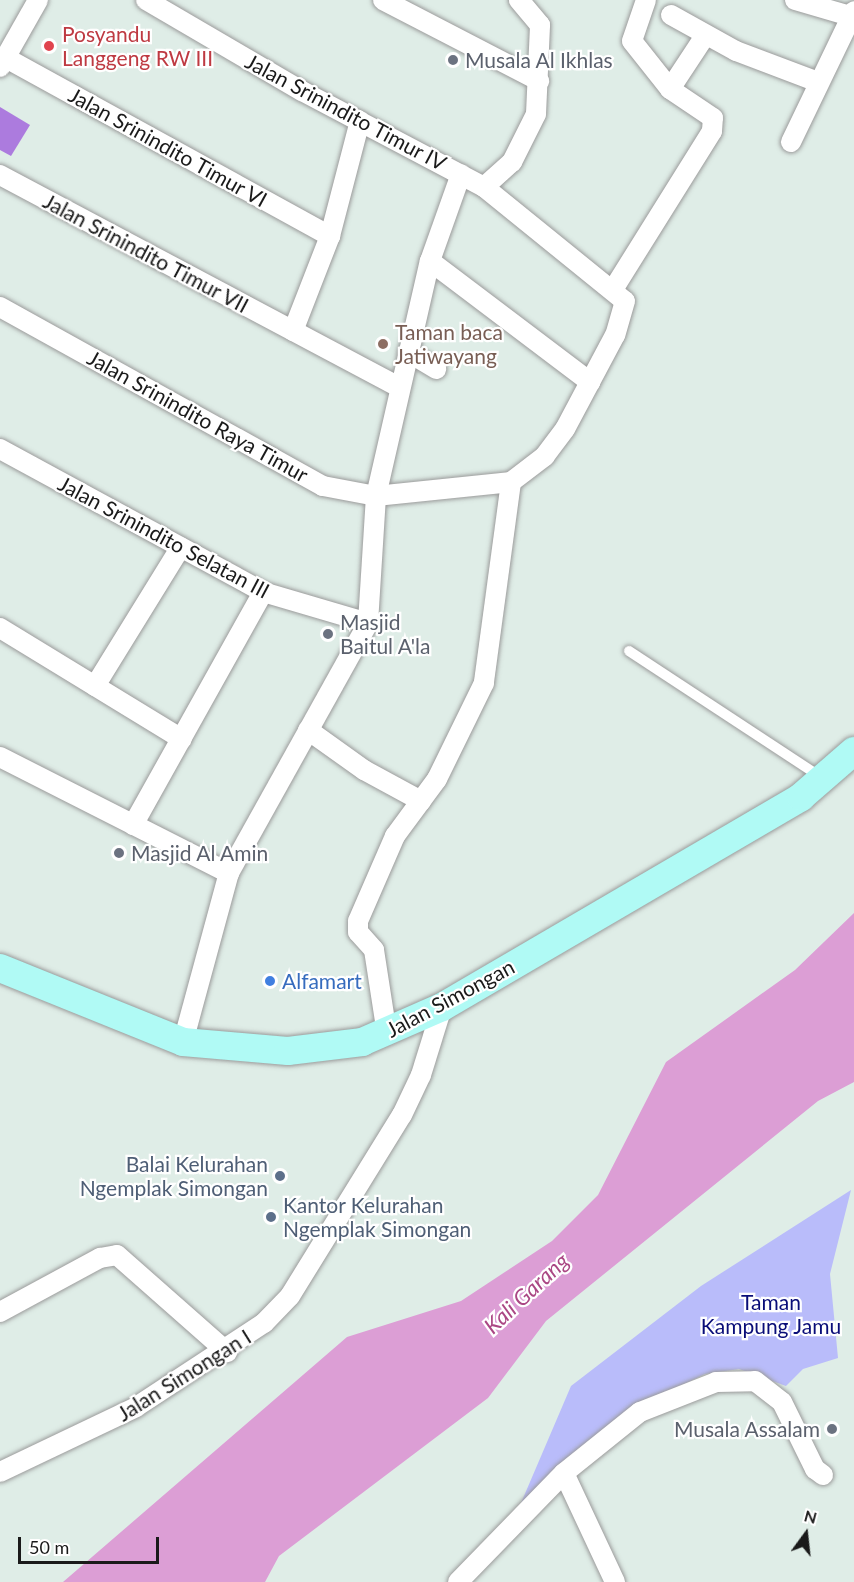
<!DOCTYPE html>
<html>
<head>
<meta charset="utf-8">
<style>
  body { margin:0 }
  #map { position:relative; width:854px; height:1582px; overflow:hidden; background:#dfede7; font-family:Lato,sans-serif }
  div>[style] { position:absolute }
  .park>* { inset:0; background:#b9bcfa }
  .pitch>* { inset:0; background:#ac7bde }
  .water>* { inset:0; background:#dc9ed5 }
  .roads { filter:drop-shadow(0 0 2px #9b9b9b) drop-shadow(0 0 2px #9b9b9b) }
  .lane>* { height:10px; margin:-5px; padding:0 5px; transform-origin:5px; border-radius:5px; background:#fff }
  .street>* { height:20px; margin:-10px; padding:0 10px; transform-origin:10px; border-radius:10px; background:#fff }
  .secondary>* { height:28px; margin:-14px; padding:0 14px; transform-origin:14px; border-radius:14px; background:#b0faf5 }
  .dots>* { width:16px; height:16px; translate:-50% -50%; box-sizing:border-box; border:3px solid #fff; border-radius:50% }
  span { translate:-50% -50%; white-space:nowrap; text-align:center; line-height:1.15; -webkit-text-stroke:4.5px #fff; paint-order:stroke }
  .health-label { font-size:21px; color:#be3a42 }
  .left { translate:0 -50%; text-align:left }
  .worship-label { font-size:21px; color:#5b616d }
  .right { translate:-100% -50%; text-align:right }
  .street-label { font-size:21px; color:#1a1a1a }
  .education-label { font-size:21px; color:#785e54 }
  .shop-label { font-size:21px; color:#366cbe }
  .service-label { font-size:21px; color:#4e5e75 }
  .park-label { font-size:21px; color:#090d78 }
  .water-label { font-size:22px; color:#aa4784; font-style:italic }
  .north { position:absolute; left:776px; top:1504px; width:60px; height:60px; -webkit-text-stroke:4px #fff; paint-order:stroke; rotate:15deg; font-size:16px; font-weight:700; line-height:24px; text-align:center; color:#1a1a1a }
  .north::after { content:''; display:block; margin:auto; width:21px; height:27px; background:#1a1a1a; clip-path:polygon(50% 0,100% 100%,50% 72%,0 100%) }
  .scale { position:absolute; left:18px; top:1537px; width:141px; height:27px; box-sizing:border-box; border:3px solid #1a1a1a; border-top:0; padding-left:8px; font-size:18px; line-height:21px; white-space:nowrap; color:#1a1a1a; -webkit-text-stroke:4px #fff; paint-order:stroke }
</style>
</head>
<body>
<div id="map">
  <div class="park">
    <i style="clip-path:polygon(851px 1190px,830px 1274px,838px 1358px,803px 1369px,786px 1386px,739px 1369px,705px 1374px,637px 1407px,518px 1510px,571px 1386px,701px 1286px)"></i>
  </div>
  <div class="pitch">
    <i style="clip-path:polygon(0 107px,30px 125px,11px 156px,0 150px)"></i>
  </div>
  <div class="water">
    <i style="clip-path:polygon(854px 913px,854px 1082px,818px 1101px,546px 1321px,488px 1398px,279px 1556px,265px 1582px,63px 1582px,347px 1337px,461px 1301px,552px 1241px,598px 1195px,666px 1062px,795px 970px)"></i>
  </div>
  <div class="roads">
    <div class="lane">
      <i style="left:629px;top:651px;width:231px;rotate:33.3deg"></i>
    </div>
    <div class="street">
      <i style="left:146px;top:0;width:181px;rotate:30.3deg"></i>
      <i style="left:302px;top:91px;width:206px;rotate:27.8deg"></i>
      <i style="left:484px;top:187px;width:181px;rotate:39deg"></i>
      <i style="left:625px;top:301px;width:35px;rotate:106deg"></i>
      <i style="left:615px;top:335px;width:106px;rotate:118deg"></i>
      <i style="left:565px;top:429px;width:34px;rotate:127deg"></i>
      <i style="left:545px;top:456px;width:43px;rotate:142.6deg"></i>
      <i style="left:511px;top:482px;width:203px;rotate:97.7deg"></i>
      <i style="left:484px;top:683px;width:107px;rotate:116.1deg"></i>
      <i style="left:437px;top:779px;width:71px;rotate:126.4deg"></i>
      <i style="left:395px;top:836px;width:93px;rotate:113.5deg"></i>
      <i style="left:358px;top:921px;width:11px;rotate:90deg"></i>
      <i style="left:358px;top:932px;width:24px;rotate:48deg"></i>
      <i style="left:374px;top:950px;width:85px;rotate:81.2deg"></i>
      <i style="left:383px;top:0;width:176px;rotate:27.4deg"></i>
      <i style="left:646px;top:0;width:43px;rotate:108.9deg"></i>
      <i style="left:632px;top:41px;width:61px;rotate:51.6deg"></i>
      <i style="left:795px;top:0;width:57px;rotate:16.2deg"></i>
      <i style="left:671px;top:15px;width:74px;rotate:29deg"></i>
      <i style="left:736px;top:51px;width:88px;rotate:20.7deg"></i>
      <i style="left:6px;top:58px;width:370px;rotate:28.8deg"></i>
      <i style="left:0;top:67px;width:77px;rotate:-60.4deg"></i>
      <i style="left:791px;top:142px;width:145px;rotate:-64.3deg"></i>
      <i style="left:0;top:175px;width:452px;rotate:28deg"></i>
      <i style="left:484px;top:187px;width:38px;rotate:-42deg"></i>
      <i style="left:512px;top:162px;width:54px;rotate:-63.4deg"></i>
      <i style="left:536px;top:114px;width:89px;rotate:-87.4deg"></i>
      <i style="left:540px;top:25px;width:33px;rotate:-130deg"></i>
      <i style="left:430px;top:261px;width:201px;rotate:37.1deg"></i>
      <i style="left:614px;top:288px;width:185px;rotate:-58deg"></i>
      <i style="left:712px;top:131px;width:13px;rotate:-86deg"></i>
      <i style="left:713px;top:118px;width:52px;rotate:-146deg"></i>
      <i style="left:670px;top:89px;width:64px;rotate:-56.6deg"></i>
      <i style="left:0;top:307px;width:369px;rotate:29deg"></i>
      <i style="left:323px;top:486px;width:54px;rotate:10.7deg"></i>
      <i style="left:376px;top:496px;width:136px;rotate:-5.9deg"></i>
      <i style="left:293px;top:331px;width:102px;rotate:-68.7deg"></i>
      <i style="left:330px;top:236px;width:119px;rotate:-75.4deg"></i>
      <i style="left:408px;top:352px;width:33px;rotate:31deg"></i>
      <i style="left:0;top:449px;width:299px;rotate:28.5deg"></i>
      <i style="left:263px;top:592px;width:109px;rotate:16.4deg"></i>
      <i style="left:0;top:628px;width:213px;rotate:31.4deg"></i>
      <i style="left:95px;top:686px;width:163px;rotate:-58.3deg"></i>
      <i style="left:308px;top:730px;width:69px;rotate:35.5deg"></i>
      <i style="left:364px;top:770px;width:65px;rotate:28.5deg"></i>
      <i style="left:0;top:757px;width:257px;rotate:26.9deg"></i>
      <i style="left:133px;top:825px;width:267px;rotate:-60.8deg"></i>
      <i style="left:183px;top:1042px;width:175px;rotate:-74.8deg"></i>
      <i style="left:229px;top:873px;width:286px;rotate:-60.9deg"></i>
      <i style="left:368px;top:623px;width:127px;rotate:-86.4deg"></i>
      <i style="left:376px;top:496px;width:241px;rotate:-77.1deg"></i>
      <i style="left:430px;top:261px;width:92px;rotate:-70.4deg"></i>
      <i style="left:0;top:1312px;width:114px;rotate:-28.4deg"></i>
      <i style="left:100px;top:1258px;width:17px;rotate:-10deg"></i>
      <i style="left:117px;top:1255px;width:147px;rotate:41.4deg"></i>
      <i style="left:0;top:1472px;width:151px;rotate:-25.5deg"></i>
      <i style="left:136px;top:1407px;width:153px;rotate:-33.3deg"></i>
      <i style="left:264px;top:1323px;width:37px;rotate:-46deg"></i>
      <i style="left:290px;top:1296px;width:213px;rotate:-58.3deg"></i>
      <i style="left:402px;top:1115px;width:44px;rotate:-64.6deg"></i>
      <i style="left:421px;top:1075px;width:71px;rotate:-72.8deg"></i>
      <i style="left:458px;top:1582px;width:152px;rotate:-45.8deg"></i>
      <i style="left:615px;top:1582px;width:120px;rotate:-115.1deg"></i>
      <i style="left:564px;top:1473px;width:97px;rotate:-38.8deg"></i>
      <i style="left:640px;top:1412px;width:82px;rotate:-21.5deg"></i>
      <i style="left:716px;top:1382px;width:39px;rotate:-1deg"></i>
      <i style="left:755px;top:1381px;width:34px;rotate:38deg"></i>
      <i style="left:782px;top:1402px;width:75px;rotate:63.8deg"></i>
      <i style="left:815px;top:1469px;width:10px;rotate:37deg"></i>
    </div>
    <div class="secondary">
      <i style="left:0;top:968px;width:197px;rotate:22deg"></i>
      <i style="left:183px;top:1042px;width:105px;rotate:4.9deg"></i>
      <i style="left:288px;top:1051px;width:75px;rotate:-6.9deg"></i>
      <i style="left:362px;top:1042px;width:87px;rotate:-23.6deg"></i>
      <i style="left:442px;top:1007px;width:416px;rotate:-30.3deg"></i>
      <i style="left:801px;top:797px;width:70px;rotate:-41deg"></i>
    </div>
  </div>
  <div class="dots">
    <i style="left:49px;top:46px;background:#e0444e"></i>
    <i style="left:453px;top:60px;background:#6b7280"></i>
    <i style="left:383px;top:344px;background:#8d6e63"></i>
    <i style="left:328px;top:634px;background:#6b7280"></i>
    <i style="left:119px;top:853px;background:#6b7280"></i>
    <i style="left:270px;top:981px;background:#3f7fe0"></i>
    <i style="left:280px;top:1176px;background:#5c6f8a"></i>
    <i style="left:271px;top:1217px;background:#5c6f8a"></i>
    <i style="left:832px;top:1429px;background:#6b7280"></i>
  </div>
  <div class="health-label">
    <span class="left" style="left:62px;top:46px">Posyandu<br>Langgeng RW III</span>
  </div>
  <div class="worship-label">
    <span class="left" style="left:465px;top:60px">Musala Al Ikhlas</span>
    <span class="left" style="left:340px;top:634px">Masjid<br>Baitul A'la</span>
    <span class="left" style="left:131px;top:853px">Masjid Al Amin</span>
    <span class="right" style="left:820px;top:1429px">Musala Assalam</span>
  </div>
  <div class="street-label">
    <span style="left:346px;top:112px;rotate:28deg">Jalan Srinindito Timur IV</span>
    <span style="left:168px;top:147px;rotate:29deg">Jalan Srinindito Timur VI</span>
    <span style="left:146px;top:253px;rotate:28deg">Jalan Srinindito Timur VII</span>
    <span style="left:198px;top:416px;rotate:29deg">Jalan Srinindito Raya Timur</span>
    <span style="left:164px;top:537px;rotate:28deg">Jalan Srinindito Selatan III</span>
    <span style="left:450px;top:998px;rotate:-28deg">Jalan Simongan</span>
    <span style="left:184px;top:1375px;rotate:-32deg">Jalan Simongan I</span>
  </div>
  <div class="education-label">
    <span class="left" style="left:395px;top:344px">Taman baca<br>Jatiwayang</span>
  </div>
  <div class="shop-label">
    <span class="left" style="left:282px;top:981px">Alfamart</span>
  </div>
  <div class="service-label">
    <span class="right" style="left:268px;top:1176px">Balai Kelurahan<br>Ngemplak Simongan</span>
    <span class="left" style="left:283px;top:1217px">Kantor Kelurahan<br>Ngemplak Simongan</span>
  </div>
  <div class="park-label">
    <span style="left:771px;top:1314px">Taman<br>Kampung Jamu</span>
  </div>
  <div class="water-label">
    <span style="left:526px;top:1293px;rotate:-43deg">Kali Garang</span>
  </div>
  <div class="north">N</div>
  <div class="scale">50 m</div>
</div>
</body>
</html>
